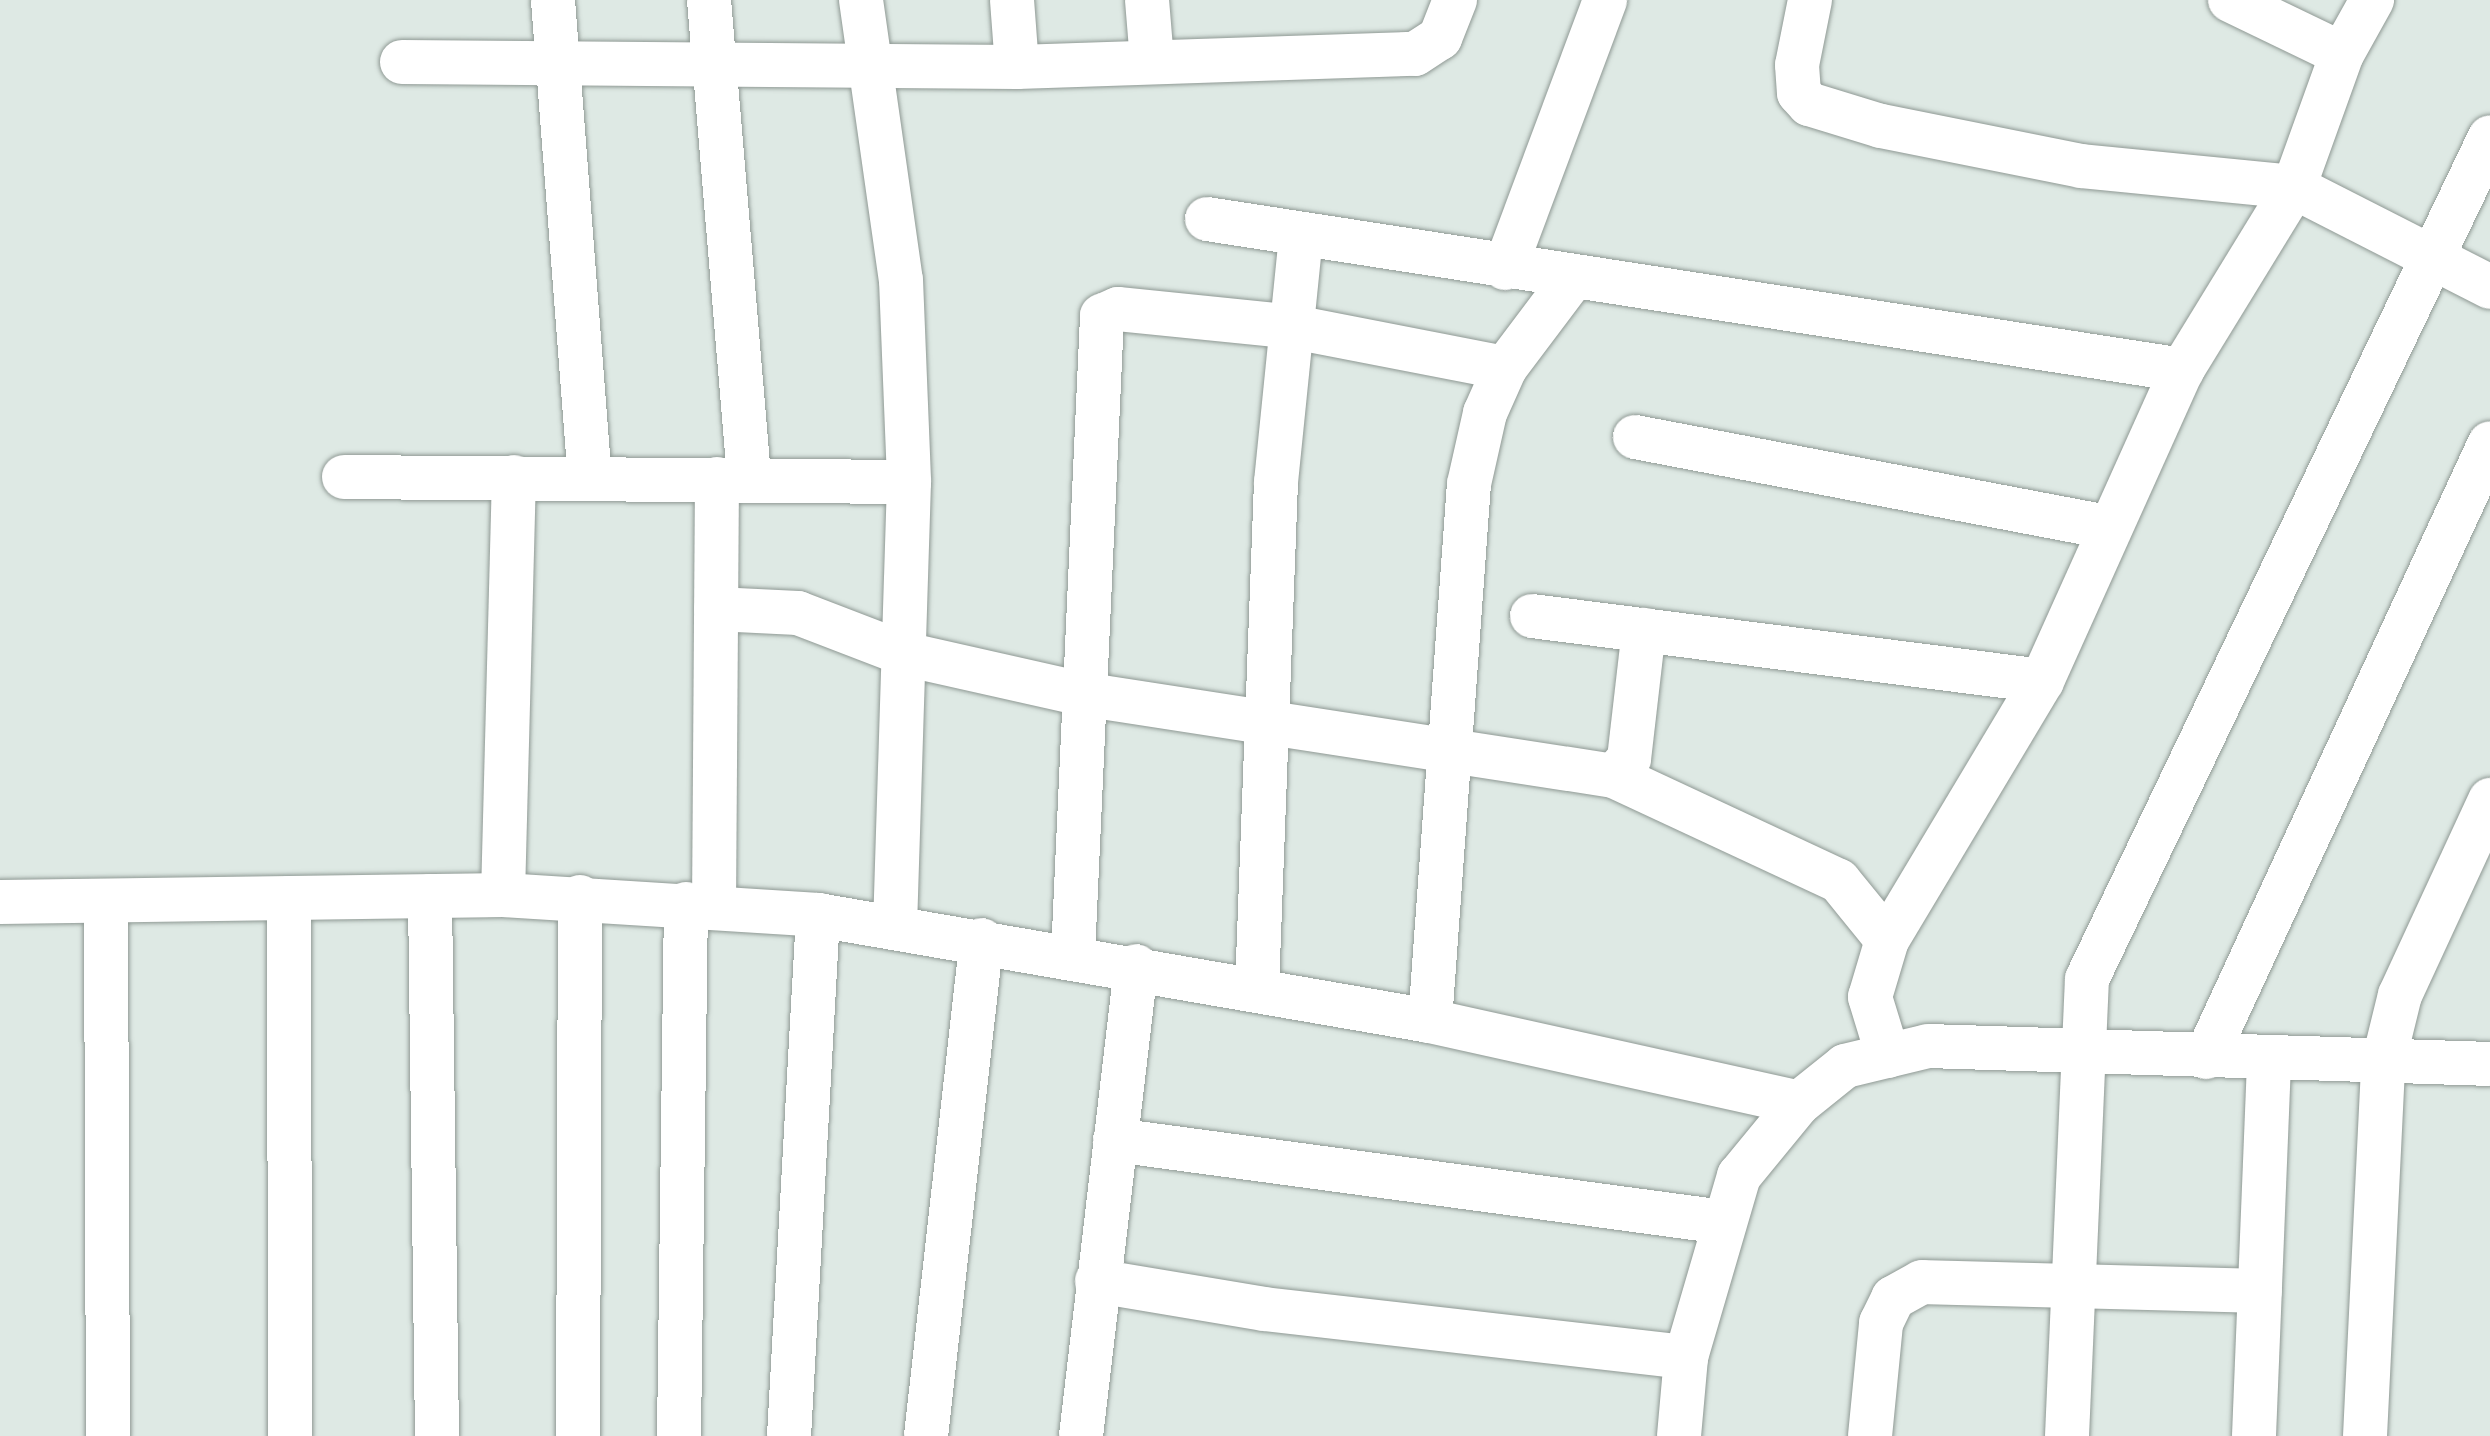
<!DOCTYPE html>
<html>
<head>
<meta charset="utf-8">
<style>
  body { margin:0 }
  #map { position:relative; width:2490px; height:1436px; overflow:hidden; background:#dee9e4; font-family:"Fira Sans Condensed",sans-serif }
  div>[style] { position:absolute }
  .roads { filter:drop-shadow(0 0 2px #8f9994) drop-shadow(0 0 2px #8f9994) }
  .minor>* { height:44px; margin:-22px; padding:0 22px; transform-origin:22px; border-radius:22px; background:#fff }
  .major>* { height:44px; margin:-22px; padding:0 22px; transform-origin:22px; border-radius:22px; background:#fff }
  span { translate:-50% -50%; white-space:nowrap; text-align:center; line-height:1.15; -webkit-text-stroke:6px #dee9e4; paint-order:stroke }
</style>
</head>
<body>
<div id="map">
  <div class="roads">
    <div class="minor">
      <i style="left:553px;top:0;width:479px;rotate:85.6deg"></i>
      <i style="left:709px;top:0;width:481px;rotate:85.2deg"></i>
      <i style="left:861px;top:0;width:283px;rotate:81.9deg"></i>
      <i style="left:901px;top:280px;width:202px;rotate:87.7deg"></i>
      <i style="left:909px;top:482px;width:446px;rotate:91.8deg"></i>
      <i style="left:1012px;top:0;width:67px;rotate:85.7deg"></i>
      <i style="left:1147px;top:0;width:61px;rotate:85.3deg"></i>
      <i style="left:1810px;top:0;width:66px;rotate:101.3deg"></i>
      <i style="left:1797px;top:65px;width:28px;rotate:86deg"></i>
      <i style="left:1799px;top:93px;width:15px;rotate:48deg"></i>
      <i style="left:1809px;top:104px;width:75px;rotate:17deg"></i>
      <i style="left:1881px;top:126px;width:204px;rotate:11.3deg"></i>
      <i style="left:2081px;top:166px;width:214px;rotate:5.6deg"></i>
      <i style="left:2294px;top:187px;width:220px;rotate:27deg"></i>
      <i style="left:2230px;top:0;width:124px;rotate:25.7deg"></i>
      <i style="left:402px;top:62px;width:615px;rotate:0.47deg"></i>
      <i style="left:1017px;top:67px;width:398px;rotate:-1.9deg"></i>
      <i style="left:1415px;top:54px;width:30px;rotate:-33deg"></i>
      <i style="left:1440px;top:38px;width:41px;rotate:-68.5deg"></i>
      <i style="left:1207px;top:219px;width:987px;rotate:8.8deg"></i>
      <i style="left:1505px;top:268px;width:286px;rotate:-69.5deg"></i>
      <i style="left:1635px;top:437px;width:481px;rotate:10.8deg"></i>
      <i style="left:344px;top:477px;width:565px;rotate:0.51deg"></i>
      <i style="left:716px;top:609px;width:82px;rotate:2.8deg"></i>
      <i style="left:798px;top:613px;width:115px;rotate:21deg"></i>
      <i style="left:905px;top:654px;width:181px;rotate:12.7deg"></i>
      <i style="left:1082px;top:694px;width:538px;rotate:8.76deg"></i>
      <i style="left:1614px;top:776px;width:23px;rotate:-49deg"></i>
      <i style="left:1629px;top:759px;width:130px;rotate:-83.4deg"></i>
      <i style="left:1532px;top:616px;width:514px;rotate:7.26deg"></i>
      <i style="left:1614px;top:776px;width:248px;rotate:25deg"></i>
      <i style="left:1839px;top:881px;width:76px;rotate:50.9deg"></i>
      <i style="left:503px;top:895px;width:418px;rotate:-88.5deg"></i>
      <i style="left:430px;top:896px;width:540px;rotate:89.26deg"></i>
      <i style="left:289px;top:898px;width:538px;rotate:89.89deg"></i>
      <i style="left:106px;top:901px;width:535px;rotate:89.79deg"></i>
      <i style="left:0;top:902px;width:503px;rotate:-0.8deg"></i>
      <i style="left:503px;top:895px;width:316px;rotate:3.6deg"></i>
      <i style="left:818px;top:915px;width:621px;rotate:9.83deg"></i>
      <i style="left:1430px;top:1021px;width:378px;rotate:12.5deg"></i>
      <i style="left:714px;top:907px;width:428px;rotate:-89.6deg"></i>
      <i style="left:1073px;top:955px;width:640px;rotate:-87.4deg"></i>
      <i style="left:1102px;top:316px;width:17px;rotate:-24deg"></i>
      <i style="left:1118px;top:309px;width:177px;rotate:5.8deg"></i>
      <i style="left:1294px;top:327px;width:215px;rotate:11deg"></i>
      <i style="left:1257px;top:988px;width:506px;rotate:-87.85deg"></i>
      <i style="left:1276px;top:482px;width:249px;rotate:-84.2deg"></i>
      <i style="left:1430px;top:1021px;width:538px;rotate:-85.85deg"></i>
      <i style="left:1469px;top:484px;width:73px;rotate:-77.3deg"></i>
      <i style="left:1485px;top:413px;width:49px;rotate:-66deg"></i>
      <i style="left:1505px;top:368px;width:111px;rotate:-53deg"></i>
      <i style="left:1888px;top:1056px;width:62px;rotate:-107deg"></i>
      <i style="left:1870px;top:997px;width:59px;rotate:-73.4deg"></i>
      <i style="left:1887px;top:940px;width:302px;rotate:-59.1deg"></i>
      <i style="left:2042px;top:681px;width:341px;rotate:-65.8deg"></i>
      <i style="left:2182px;top:370px;width:215px;rotate:-58.5deg"></i>
      <i style="left:2294px;top:187px;width:141px;rotate:-70.2deg"></i>
      <i style="left:2342px;top:54px;width:62px;rotate:-60.9deg"></i>
      <i style="left:2206px;top:1057px;width:676px;rotate:-65.18deg"></i>
      <i style="left:1115px;top:1140px;width:614px;rotate:7.68deg"></i>
      <i style="left:1097px;top:1281px;width:169px;rotate:9.5deg"></i>
      <i style="left:1264px;top:1309px;width:425px;rotate:6.5deg"></i>
      <i style="left:578px;top:1436px;width:539px;rotate:-89.79deg"></i>
      <i style="left:679px;top:1436px;width:532px;rotate:-89.25deg"></i>
      <i style="left:789px;top:1436px;width:522px;rotate:-86.81deg"></i>
      <i style="left:926px;top:1436px;width:499px;rotate:-83.6deg"></i>
      <i style="left:1081px;top:1436px;width:473px;rotate:-83.3deg"></i>
      <i style="left:1870px;top:1436px;width:114px;rotate:-84.4deg"></i>
      <i style="left:1881px;top:1323px;width:28px;rotate:-64deg"></i>
      <i style="left:1893px;top:1298px;width:33px;rotate:-29deg"></i>
      <i style="left:1922px;top:1282px;width:338px;rotate:1.5deg"></i>
      <i style="left:2067px;top:1436px;width:457px;rotate:-87.5deg"></i>
      <i style="left:2087px;top:979px;width:933px;rotate:-64.42deg"></i>
      <i style="left:2254px;top:1436px;width:375px;rotate:-87.7deg"></i>
      <i style="left:2365px;top:1436px;width:372px;rotate:-87.2deg"></i>
      <i style="left:2383px;top:1064px;width:71px;rotate:-76.2deg"></i>
      <i style="left:2400px;top:995px;width:215px;rotate:-65.2deg"></i>
    </div>
    <div class="major">
      <i style="left:1679px;top:1436px;width:79px;rotate:-84.9deg"></i>
      <i style="left:1686px;top:1357px;width:189px;rotate:-73.7deg"></i>
      <i style="left:1739px;top:1176px;width:94px;rotate:-50.6deg"></i>
      <i style="left:1799px;top:1103px;width:59px;rotate:-38.8deg"></i>
      <i style="left:1845px;top:1066px;width:85px;rotate:-13.5deg"></i>
      <i style="left:1928px;top:1046px;width:562px;rotate:1.83deg"></i>
    </div>
  </div>
</div>
</body>
</html>
